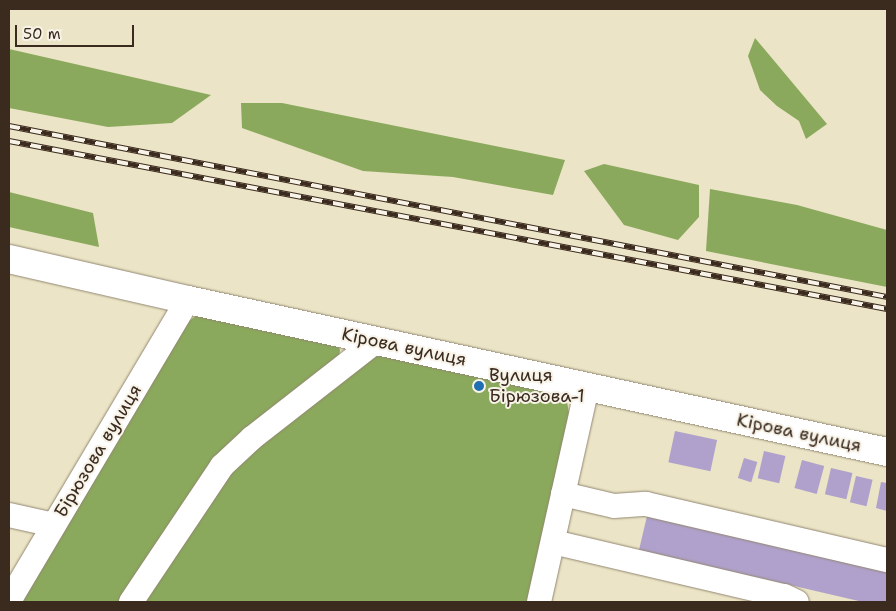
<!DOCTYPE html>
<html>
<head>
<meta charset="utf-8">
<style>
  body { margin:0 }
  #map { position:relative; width:896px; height:611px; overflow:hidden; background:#ebe4c6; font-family:"Shantell Sans",sans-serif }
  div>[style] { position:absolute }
  .forest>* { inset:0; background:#8aa95c }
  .building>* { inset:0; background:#afa1cb; transform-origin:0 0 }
  .roads { filter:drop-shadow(0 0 1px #938772) drop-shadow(0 0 1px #938772) }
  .minor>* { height:24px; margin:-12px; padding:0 12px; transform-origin:12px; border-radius:12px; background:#fff }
  .major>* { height:28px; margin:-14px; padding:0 14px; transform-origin:14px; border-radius:14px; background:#fff }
  .rail>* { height:5.5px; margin-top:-2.75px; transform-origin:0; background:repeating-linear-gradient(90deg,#f7f3e8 0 11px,#3b2a1e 0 22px); box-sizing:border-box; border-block:1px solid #3b2a1e }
  .dots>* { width:14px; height:14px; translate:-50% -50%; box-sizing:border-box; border:2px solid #f7f3e8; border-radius:50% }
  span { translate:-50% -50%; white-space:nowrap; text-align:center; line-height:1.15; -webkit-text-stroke:4px #f7f3e8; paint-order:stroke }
  .street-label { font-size:18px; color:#3b2a1e }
  .poi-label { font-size:18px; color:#3b2a1e }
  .left { translate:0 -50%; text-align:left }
  .frame { position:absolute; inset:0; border:10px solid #3b2a1e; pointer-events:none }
  .scale { position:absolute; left:15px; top:25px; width:119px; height:22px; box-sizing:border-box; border:2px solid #3b2a1e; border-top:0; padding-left:6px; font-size:15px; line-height:18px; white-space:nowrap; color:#3b2a1e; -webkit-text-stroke:4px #f7f3e8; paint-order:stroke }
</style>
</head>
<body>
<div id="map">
  <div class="forest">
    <i style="clip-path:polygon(755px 38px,827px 124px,806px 139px,799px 121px,777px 106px,760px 90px,748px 56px)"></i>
    <i style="clip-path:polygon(9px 49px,211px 95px,172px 123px,108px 127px,9px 108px)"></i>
    <i style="clip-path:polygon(241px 103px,282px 103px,565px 160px,553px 195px,453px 177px,363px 171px,242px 128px)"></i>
    <i style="clip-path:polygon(604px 164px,699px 185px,699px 217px,678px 240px,624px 225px,584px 171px)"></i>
    <i style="clip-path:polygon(710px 189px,797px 205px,887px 230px,887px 287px,706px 251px)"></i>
    <i style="clip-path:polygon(9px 192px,93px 213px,99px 247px,9px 227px)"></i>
    <i style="clip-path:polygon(200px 313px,338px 345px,340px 350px,339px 357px,224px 450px,124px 602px,17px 602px,189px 321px)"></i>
    <i style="clip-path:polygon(373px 354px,389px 354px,558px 395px,567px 402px,570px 418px,528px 602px,140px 602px,226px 469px)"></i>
  </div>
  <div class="building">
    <i style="left:675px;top:431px;width:43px;height:32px;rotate:12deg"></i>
    <i style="left:764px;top:451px;width:22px;height:28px;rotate:13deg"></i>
    <i style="left:744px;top:458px;width:14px;height:21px;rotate:17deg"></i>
    <i style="left:802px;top:460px;width:23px;height:29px;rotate:15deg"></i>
    <i style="left:831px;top:468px;width:22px;height:27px;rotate:13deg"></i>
    <i style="left:856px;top:476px;width:17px;height:27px;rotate:13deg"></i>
    <i style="clip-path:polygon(881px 482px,887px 483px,887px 511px,876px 508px)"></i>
    <i style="clip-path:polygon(647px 516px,887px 571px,887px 602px,863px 602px,639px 550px)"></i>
  </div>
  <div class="roads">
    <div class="minor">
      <i style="left:563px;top:494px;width:52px;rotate:13.2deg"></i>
      <i style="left:614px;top:506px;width:32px;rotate:-4deg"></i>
      <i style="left:646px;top:504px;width:247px;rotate:13.1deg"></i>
      <i style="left:9px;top:515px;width:46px;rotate:12.5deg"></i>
      <i style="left:553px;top:542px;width:237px;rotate:13.2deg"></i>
      <i style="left:784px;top:596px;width:14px;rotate:25deg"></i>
      <i style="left:9px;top:601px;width:350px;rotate:-59.3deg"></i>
      <i style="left:131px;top:602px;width:164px;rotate:-56.2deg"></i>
      <i style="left:222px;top:466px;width:41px;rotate:-43deg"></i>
      <i style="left:252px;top:438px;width:157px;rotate:-38deg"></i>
      <i style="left:539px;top:602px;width:219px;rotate:-77.4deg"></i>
    </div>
    <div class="major">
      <i style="left:9px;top:259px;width:184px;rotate:12.9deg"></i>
      <i style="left:188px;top:300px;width:715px;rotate:12.27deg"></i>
    </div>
  </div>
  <div class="rail">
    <i style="left:9px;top:126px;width:894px;rotate:11.02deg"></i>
    <i style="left:9px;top:141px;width:894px;rotate:10.83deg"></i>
  </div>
  <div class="dots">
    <i style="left:479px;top:386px;background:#1f6fb2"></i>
  </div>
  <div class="street-label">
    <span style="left:404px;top:347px;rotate:12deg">Кірова вулиця</span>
    <span style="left:799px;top:433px;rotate:12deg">Кірова вулиця</span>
    <span style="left:98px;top:451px;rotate:-59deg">Бірюзова вулиця</span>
  </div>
  <div class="poi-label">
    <span class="left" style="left:489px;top:386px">Вулиця<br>Бірюзова-1</span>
  </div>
  <div class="frame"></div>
  <div class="scale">50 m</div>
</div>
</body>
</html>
